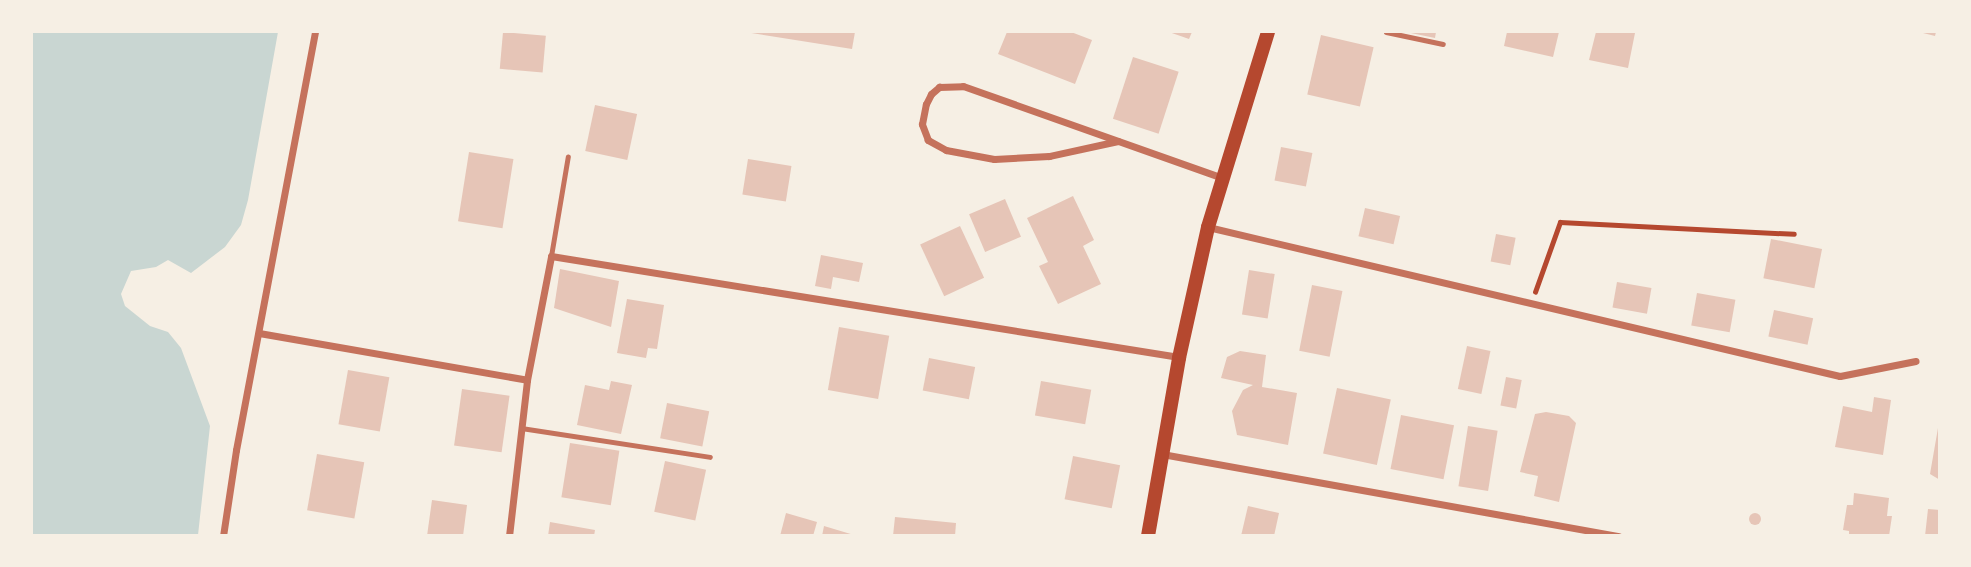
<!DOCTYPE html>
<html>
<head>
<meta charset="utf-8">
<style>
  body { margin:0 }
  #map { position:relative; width:1971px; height:567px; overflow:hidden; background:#f6efe4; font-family:Lato,sans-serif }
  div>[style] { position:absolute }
  .water>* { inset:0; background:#c9d6d2 }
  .building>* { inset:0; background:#e6c5b7; transform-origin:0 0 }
  .round { border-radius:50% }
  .path>* { height:4.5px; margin:-2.25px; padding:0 2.25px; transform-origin:2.25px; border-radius:2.25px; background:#b5482f }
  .service>* { height:5px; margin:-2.5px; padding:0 2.5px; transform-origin:2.5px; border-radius:2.5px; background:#c5725c }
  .minor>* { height:7px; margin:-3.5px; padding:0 3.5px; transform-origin:3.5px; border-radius:3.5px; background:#c5725c }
  .secondary>* { height:14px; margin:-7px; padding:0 7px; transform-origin:7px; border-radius:7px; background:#b5482f }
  span { translate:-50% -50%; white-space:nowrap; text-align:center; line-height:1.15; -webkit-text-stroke:7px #f6efe4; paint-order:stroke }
  .frame { position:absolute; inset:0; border:33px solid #f6efe4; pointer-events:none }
</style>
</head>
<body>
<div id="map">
  <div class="water">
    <i style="clip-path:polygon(32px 32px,278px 32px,248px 200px,241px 225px,225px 247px,191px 273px,168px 260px,156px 267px,131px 271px,121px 294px,125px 306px,150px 326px,168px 332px,181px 348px,210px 426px,198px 535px,32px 535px)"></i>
  </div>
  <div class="building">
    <i style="left:503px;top:32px;width:43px;height:37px;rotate:5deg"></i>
    <i style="clip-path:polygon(745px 32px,855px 32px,852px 49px)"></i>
    <i style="clip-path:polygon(1007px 32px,1071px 32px,1092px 40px,1075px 84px,998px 54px)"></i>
    <i style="clip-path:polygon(1169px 32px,1192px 32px,1189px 39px)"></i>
    <i style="clip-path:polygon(1406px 32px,1436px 32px,1435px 38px)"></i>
    <i style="clip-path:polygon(1507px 32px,1559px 32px,1553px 57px,1504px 46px)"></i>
    <i style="clip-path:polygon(1596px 32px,1635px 33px,1628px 68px,1589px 60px)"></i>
    <i style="clip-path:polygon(1919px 32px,1936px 32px,1935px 36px)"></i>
    <i style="left:1321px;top:35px;width:54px;height:61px;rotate:13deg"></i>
    <i style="left:1133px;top:57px;width:48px;height:65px;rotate:18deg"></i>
    <i style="left:595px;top:105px;width:43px;height:47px;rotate:12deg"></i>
    <i style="left:1281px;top:147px;width:32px;height:34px;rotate:11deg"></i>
    <i style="left:469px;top:152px;width:45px;height:70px;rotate:9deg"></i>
    <i style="left:748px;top:159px;width:44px;height:36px;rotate:9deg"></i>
    <i style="clip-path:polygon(1073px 196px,1094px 240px,1083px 246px,1101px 284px,1058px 304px,1039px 266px,1048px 262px,1027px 218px)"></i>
    <i style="left:1005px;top:199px;width:41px;height:39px;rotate:67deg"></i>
    <i style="left:1365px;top:208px;width:36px;height:29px;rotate:13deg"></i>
    <i style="left:960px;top:226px;width:57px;height:44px;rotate:65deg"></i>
    <i style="left:1496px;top:234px;width:20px;height:28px;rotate:11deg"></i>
    <i style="left:1771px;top:239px;width:52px;height:40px;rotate:11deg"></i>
    <i style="clip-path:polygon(821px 255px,863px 263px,859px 282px,833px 277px,831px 289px,815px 286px)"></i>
    <i style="clip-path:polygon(560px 269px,619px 281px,611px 327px,554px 308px)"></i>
    <i style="left:1249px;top:270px;width:26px;height:45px;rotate:9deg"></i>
    <i style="left:1617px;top:282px;width:35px;height:26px;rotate:10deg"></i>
    <i style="left:1312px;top:285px;width:31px;height:67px;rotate:11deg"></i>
    <i style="left:1697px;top:293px;width:39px;height:33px;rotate:10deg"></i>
    <i style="clip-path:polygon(627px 299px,664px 305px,657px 349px,648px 348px,646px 358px,617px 353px)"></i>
    <i style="left:1774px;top:310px;width:40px;height:27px;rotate:12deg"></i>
    <i style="left:839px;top:327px;width:51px;height:64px;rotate:10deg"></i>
    <i style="left:1467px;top:346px;width:24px;height:44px;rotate:12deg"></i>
    <i style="clip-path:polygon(1240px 351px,1266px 355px,1262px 387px,1297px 393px,1288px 445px,1237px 435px,1232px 411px,1243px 390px,1253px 385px,1221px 378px,1227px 357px)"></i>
    <i style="left:929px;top:358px;width:47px;height:33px;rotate:11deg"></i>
    <i style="left:348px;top:370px;width:42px;height:55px;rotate:10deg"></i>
    <i style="left:1506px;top:377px;width:16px;height:29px;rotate:11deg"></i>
    <i style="clip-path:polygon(611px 381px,632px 385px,621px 434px,577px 425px,585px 385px,609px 390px)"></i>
    <i style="left:1041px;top:381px;width:51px;height:35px;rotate:10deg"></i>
    <i style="left:1337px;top:388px;width:55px;height:67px;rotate:12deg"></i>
    <i style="left:462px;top:389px;width:48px;height:57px;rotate:8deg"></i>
    <i style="clip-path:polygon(1874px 397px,1891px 400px,1883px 455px,1835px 447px,1843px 406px,1872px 412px)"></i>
    <i style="left:667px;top:403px;width:43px;height:36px;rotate:11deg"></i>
    <i style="clip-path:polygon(1546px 412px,1569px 416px,1576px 423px,1559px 502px,1534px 496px,1538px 476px,1520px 472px,1535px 414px)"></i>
    <i style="left:1401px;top:415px;width:54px;height:55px;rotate:11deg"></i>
    <i style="left:1468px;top:426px;width:30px;height:61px;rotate:9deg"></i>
    <i style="clip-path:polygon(1938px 428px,1940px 428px,1940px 480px,1930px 474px)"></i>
    <i style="left:570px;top:443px;width:50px;height:55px;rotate:9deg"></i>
    <i style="left:317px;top:454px;width:48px;height:57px;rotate:10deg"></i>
    <i style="left:1073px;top:456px;width:48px;height:44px;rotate:11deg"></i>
    <i style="left:665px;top:461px;width:42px;height:52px;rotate:12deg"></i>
    <i style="clip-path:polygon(1854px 493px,1889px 498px,1887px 516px,1892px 516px,1889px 536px,1849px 536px,1849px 531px,1843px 530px,1847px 505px,1853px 505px)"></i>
    <i style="clip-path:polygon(432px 500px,467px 505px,463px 536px,427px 536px)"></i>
    <i style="clip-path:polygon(1248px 506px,1279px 513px,1274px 536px,1241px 536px)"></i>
    <i style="clip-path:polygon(1928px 509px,1940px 510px,1940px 536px,1925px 536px)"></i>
    <i class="round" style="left:1749px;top:513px;width:12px;height:12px"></i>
    <i style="clip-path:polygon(786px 513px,817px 522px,813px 536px,780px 536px)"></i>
    <i style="clip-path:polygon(895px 517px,956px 523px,955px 536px,893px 536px)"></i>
    <i style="clip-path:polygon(550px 522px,595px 530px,594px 536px,548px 536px)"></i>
    <i style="clip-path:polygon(824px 526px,854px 535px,854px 536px,822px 536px)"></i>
  </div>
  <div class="path">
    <i style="left:1535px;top:292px;width:74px;rotate:-70.3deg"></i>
    <i style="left:1560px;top:222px;width:234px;rotate:2.9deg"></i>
  </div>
  <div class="service">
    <i style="left:1386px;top:32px;width:58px;rotate:11.9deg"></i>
    <i style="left:551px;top:256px;width:101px;rotate:-80.4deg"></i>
    <i style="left:521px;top:428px;width:191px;rotate:8.7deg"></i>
  </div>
  <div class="minor">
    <i style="left:1118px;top:141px;width:71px;rotate:167.7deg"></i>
    <i style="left:1049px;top:156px;width:55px;rotate:176.9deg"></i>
    <i style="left:994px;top:159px;width:49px;rotate:-169.4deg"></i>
    <i style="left:946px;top:150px;width:21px;rotate:-151deg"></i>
    <i style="left:928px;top:140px;width:17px;rotate:-111deg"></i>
    <i style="left:922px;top:124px;width:20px;rotate:-79deg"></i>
    <i style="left:926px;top:104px;width:11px;rotate:-63deg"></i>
    <i style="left:931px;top:94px;width:11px;rotate:-41deg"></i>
    <i style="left:939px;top:87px;width:24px;rotate:-2deg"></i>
    <i style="left:963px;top:86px;width:276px;rotate:19.5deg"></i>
    <i style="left:1208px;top:227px;width:649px;rotate:13.27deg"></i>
    <i style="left:1840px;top:376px;width:77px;rotate:-11.2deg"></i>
    <i style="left:259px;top:333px;width:272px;rotate:9.9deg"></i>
    <i style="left:527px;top:380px;width:126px;rotate:-79deg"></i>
    <i style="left:551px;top:256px;width:636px;rotate:9.14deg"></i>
    <i style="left:1162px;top:454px;width:464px;rotate:10.2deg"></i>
    <i style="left:223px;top:536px;width:87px;rotate:-81.4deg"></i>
    <i style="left:236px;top:450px;width:425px;rotate:-79.3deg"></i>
    <i style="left:509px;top:536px;width:157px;rotate:-83.4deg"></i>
  </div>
  <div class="secondary">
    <i style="left:1148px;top:536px;width:181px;rotate:-80.1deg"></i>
    <i style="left:1179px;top:358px;width:134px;rotate:-77.5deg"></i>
    <i style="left:1208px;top:227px;width:204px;rotate:-72.9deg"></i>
  </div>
  <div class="frame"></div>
</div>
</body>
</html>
